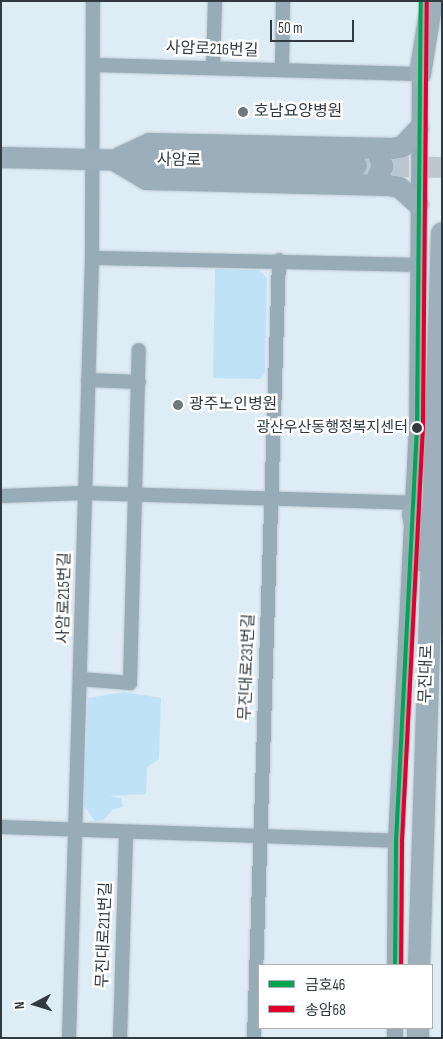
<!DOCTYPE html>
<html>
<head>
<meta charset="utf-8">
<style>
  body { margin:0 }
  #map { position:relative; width:443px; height:1039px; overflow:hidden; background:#deecf5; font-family:"Sofia Sans Condensed","Noto Sans KR",sans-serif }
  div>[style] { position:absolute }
  .green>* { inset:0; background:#c0e2f6 }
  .primary-tunnel>* { height:21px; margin-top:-10.5px; transform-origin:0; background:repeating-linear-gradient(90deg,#bbc8d1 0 21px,transparent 0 32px) }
  .roads { filter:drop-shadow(0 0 1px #bdc8cf) drop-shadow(0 0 1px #bdc8cf) }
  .minor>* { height:14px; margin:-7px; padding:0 7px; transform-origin:7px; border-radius:7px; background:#98acb7 }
  .tertiary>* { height:16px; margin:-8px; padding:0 8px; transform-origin:8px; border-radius:8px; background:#98acb7 }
  .primary>* { height:21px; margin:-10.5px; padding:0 10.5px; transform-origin:10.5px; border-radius:10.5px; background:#9baeb9 }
  .trunk>* { height:22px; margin:-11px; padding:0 11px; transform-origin:11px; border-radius:11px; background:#9eb0bb }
  .bus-1>* { height:4px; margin:-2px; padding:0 2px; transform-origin:2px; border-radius:2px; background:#00a651 }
  .bus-2>* { height:4px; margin:-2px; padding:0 2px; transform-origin:2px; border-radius:2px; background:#e4002b }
  .dots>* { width:14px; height:14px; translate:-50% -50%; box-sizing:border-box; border:2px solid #fff; border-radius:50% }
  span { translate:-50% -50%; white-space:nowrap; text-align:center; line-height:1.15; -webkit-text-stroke:5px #fff; paint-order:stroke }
  .bus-label { font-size:15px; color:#303a40 }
  .right { translate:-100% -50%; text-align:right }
  .street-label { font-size:16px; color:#303a40 }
  .poi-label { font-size:16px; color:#303a40 }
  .left { translate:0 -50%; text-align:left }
  .frame { position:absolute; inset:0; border:2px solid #303a40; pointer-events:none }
  .legend { position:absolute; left:258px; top:964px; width:175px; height:65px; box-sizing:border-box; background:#fff; border:1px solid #acb0b3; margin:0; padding:6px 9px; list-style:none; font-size:15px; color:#303a40 }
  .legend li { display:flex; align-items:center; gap:10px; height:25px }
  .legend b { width:25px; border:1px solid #acb0b3 }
  .north { position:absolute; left:10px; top:979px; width:50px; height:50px; -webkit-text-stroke:4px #fff; paint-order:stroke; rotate:265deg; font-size:14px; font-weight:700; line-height:20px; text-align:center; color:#303a40 }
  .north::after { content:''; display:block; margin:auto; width:18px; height:22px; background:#303a40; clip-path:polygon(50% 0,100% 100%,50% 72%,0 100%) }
  .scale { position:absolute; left:270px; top:20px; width:84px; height:22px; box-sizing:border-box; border:2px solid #303a40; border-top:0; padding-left:6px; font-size:15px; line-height:18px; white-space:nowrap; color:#303a40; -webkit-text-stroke:4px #fff; paint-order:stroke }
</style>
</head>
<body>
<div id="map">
  <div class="green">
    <i style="clip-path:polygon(215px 269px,259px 270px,267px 278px,265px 373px,260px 379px,213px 378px)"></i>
    <i style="clip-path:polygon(124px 692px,161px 698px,159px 759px,147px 767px,146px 794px,109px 796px,121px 798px,123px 807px,113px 809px,104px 820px,95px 821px,84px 806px,88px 698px)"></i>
  </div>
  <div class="primary-tunnel">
    <i style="left:356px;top:165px;width:86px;rotate:1.3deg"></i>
  </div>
  <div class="roads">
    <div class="minor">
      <i style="left:93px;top:65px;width:327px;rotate:1.6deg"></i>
      <i style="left:213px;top:68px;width:67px;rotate:-88.3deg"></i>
      <i style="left:282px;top:70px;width:69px;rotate:-89.2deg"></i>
      <i style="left:92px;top:258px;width:324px;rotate:1.2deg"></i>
      <i style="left:88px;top:380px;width:51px;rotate:2.2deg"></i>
      <i style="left:1px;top:496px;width:83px;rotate:-2.1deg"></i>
      <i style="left:84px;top:493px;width:329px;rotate:1.7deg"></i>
      <i style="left:81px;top:679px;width:49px;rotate:4.7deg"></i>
      <i style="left:130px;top:683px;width:333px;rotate:-88.5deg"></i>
      <i style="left:1px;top:827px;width:395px;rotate:2deg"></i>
      <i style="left:69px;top:1038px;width:780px;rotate:-88.31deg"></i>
      <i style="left:92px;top:258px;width:257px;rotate:-89.8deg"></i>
      <i style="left:120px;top:1038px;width:204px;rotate:-88.3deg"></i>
      <i style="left:254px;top:1038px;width:778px;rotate:-88.16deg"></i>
    </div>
    <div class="tertiary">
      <i style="left:395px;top:965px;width:124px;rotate:-89.5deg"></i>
      <i style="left:396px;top:841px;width:416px;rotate:-87.1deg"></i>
      <i style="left:417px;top:426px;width:363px;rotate:-89.5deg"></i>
      <i style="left:395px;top:1038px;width:10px;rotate:-90deg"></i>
    </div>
    <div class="primary">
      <i style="left:1px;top:157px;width:355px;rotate:1.3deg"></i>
      <i style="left:119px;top:157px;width:33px;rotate:-25deg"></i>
      <i style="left:149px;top:143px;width:243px;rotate:1.2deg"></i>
      <i style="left:392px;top:148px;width:10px;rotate:-11deg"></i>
      <i style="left:402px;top:146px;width:23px;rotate:-47deg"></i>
      <i style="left:114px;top:160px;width:37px;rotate:31deg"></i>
      <i style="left:146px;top:179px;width:242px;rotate:1.4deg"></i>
      <i style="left:388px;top:185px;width:11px;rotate:10deg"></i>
      <i style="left:399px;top:187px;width:25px;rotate:42deg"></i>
      <i style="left:374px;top:184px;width:20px;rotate:-66deg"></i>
      <i style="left:382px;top:166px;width:19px;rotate:-108deg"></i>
    </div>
    <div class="trunk">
      <i style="left:420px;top:74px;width:74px;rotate:-80.7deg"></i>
      <i style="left:413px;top:514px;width:47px;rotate:80.1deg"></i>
      <i style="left:419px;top:965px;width:732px;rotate:-88.2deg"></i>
      <i style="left:418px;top:1038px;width:10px;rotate:-90deg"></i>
    </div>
  </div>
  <div class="bus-1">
    <i style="left:395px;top:965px;width:124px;rotate:-89.5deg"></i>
    <i style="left:396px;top:841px;width:416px;rotate:-87.1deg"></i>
    <i style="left:417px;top:426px;width:425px;rotate:-89.5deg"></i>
  </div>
  <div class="bus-2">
    <i style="left:401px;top:965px;width:124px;rotate:-89.5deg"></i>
    <i style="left:402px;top:841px;width:416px;rotate:-87.1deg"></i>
    <i style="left:423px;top:426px;width:425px;rotate:-89.5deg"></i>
  </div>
  <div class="dots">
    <i style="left:243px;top:112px;background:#6d787f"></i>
    <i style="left:178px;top:405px;background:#6d787f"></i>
    <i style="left:417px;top:428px;background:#303a40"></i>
  </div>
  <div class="bus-label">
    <span class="right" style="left:408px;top:428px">광산우산동행정복지센터</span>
  </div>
  <div class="street-label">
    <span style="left:212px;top:50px;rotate:2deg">사암로216번길</span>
    <span style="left:179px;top:161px;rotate:1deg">사암로</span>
    <span style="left:65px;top:598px;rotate:-89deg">사암로215번길</span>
    <span style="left:248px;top:667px;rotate:-88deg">무진대로231번길</span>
    <span style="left:427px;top:674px;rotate:-88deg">무진대로</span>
    <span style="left:105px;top:935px;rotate:-88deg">무진대로211번길</span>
  </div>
  <div class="poi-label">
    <span class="left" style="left:254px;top:112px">호남요양병원</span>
    <span class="left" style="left:189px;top:405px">광주노인병원</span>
  </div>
  <div class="frame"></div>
  <ul class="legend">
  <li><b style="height:6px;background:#00a651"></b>금호46</li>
  <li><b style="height:6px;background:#e4002b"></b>송암68</li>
  </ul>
  <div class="north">N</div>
  <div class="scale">50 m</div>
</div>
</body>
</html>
